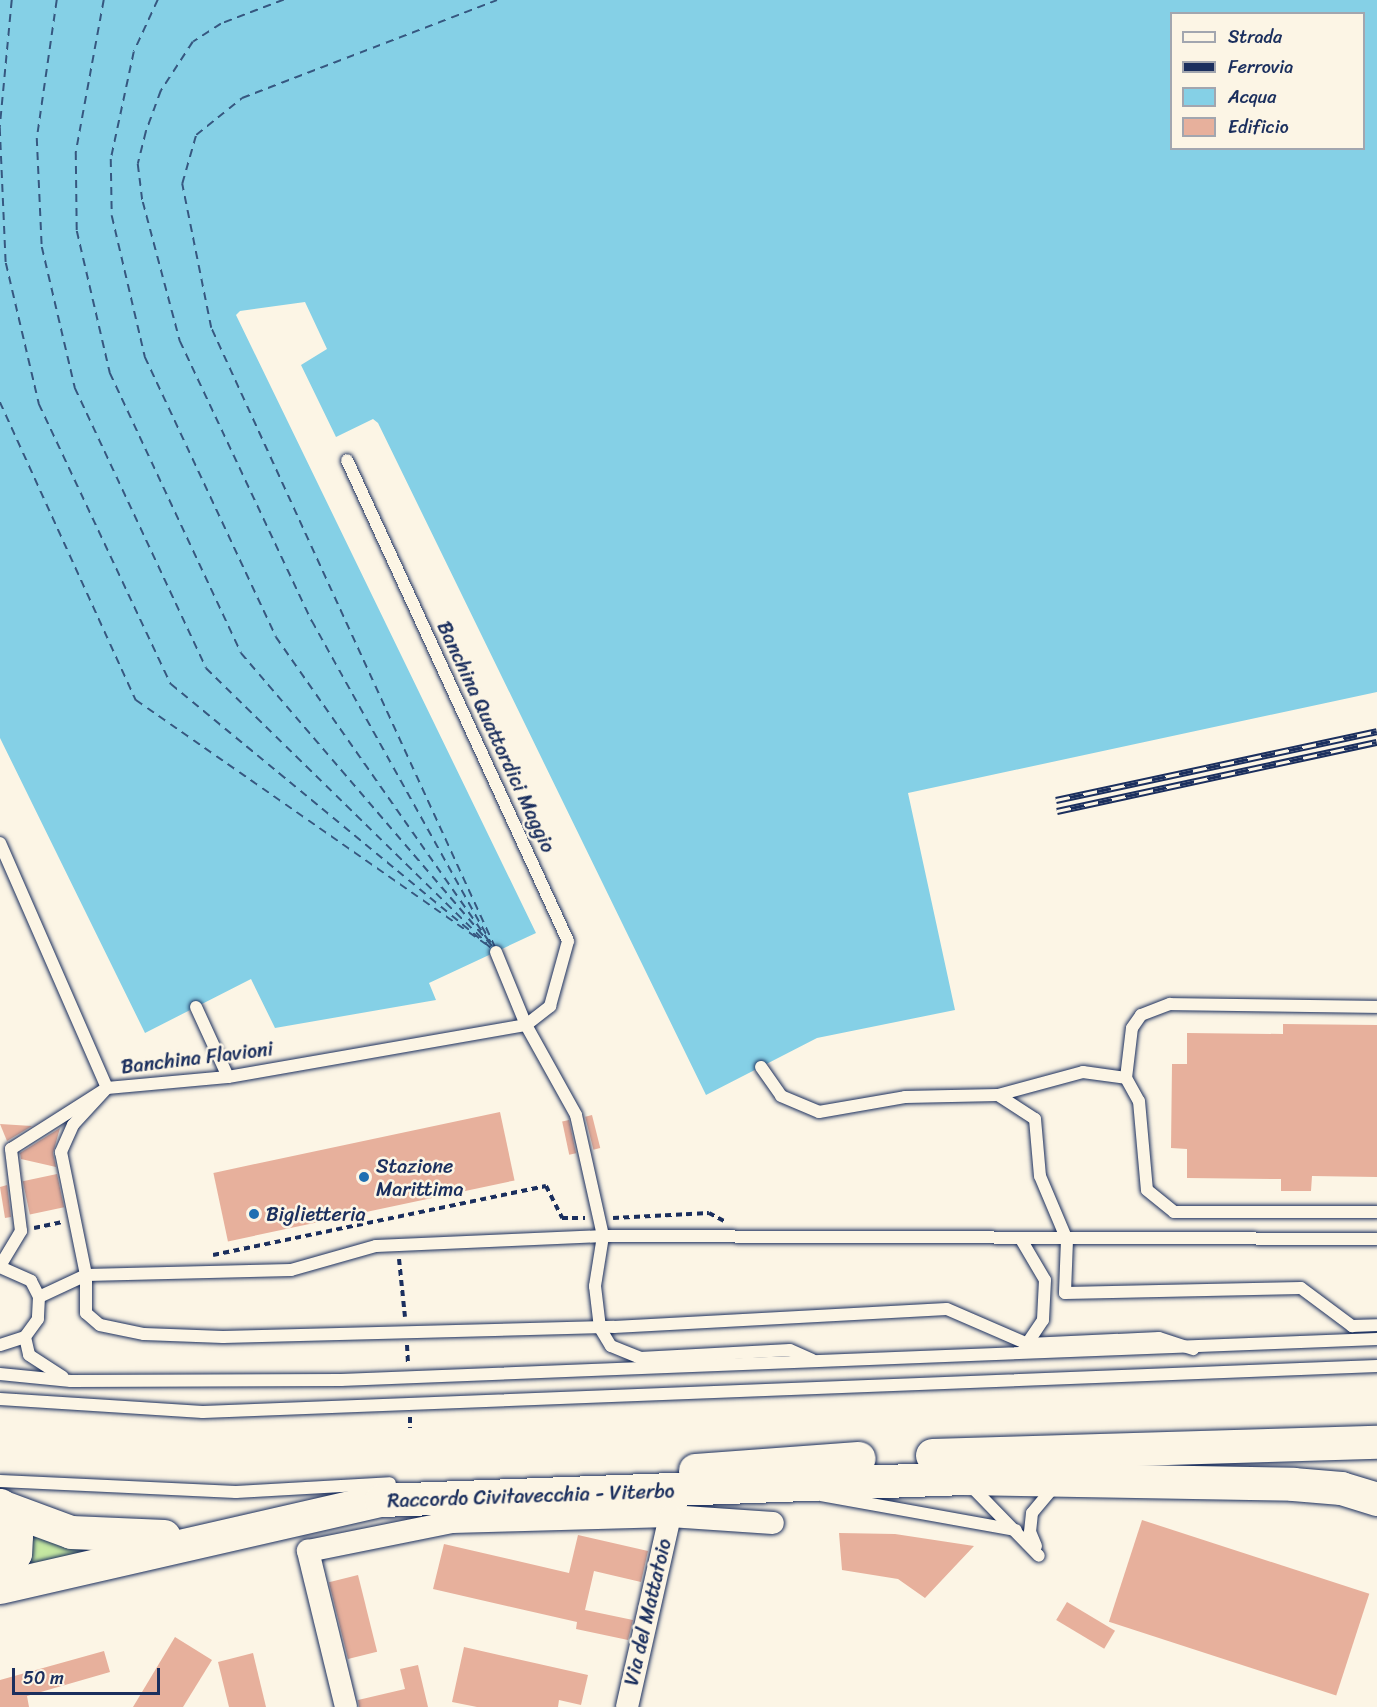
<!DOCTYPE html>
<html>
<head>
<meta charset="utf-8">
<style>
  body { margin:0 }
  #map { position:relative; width:1377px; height:1707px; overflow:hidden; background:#fcf5e5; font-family:Sriracha,sans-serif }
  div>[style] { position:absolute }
  .green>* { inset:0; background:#c5e8a1 }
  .water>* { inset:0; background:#85d0e6 }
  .ferry>* { height:1.5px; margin-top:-0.75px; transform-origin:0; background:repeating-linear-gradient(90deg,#365780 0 8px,transparent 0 14px) }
  .building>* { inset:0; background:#e7b09c; transform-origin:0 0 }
  .path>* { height:4px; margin-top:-2px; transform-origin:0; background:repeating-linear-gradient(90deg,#1b2f5e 0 6px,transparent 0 10.5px) }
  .roads { filter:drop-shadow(0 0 2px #1b2f5e) drop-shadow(0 0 2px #1b2f5e) }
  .lane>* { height:12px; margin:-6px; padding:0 6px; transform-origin:6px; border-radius:6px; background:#fcf5e5 }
  .street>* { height:22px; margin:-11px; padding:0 11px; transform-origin:11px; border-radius:11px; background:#fcf5e5 }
  .primary>* { height:33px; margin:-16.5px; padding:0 16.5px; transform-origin:16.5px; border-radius:16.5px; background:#fcf5e5 }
  .highway>* { height:33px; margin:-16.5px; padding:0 16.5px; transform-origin:16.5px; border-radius:16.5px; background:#fcf5e5 }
  .rail>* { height:7px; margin-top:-3.5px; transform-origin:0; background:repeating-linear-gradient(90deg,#fcf5e5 0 14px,#1b2f5e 0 28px); box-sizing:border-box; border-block:2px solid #1b2f5e }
  .dots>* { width:16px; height:16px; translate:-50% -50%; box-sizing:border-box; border:3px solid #fcf5e5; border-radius:50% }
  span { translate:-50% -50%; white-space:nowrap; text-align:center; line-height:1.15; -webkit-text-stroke:5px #fcf5e5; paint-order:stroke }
  .street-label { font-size:20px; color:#1b2f5e }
  .poi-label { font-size:20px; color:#1b2f5e }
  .left { translate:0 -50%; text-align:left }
  .legend { position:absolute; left:1170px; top:12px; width:195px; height:138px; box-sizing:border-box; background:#fcf5e5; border:2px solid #a2a6af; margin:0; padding:8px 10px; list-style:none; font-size:18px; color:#1b2f5e }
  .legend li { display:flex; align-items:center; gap:12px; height:30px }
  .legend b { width:30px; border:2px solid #a2a6af }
  .scale { position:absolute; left:12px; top:1668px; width:148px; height:27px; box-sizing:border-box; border:3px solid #1b2f5e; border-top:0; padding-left:8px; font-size:18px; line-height:21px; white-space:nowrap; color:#1b2f5e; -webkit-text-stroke:4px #fcf5e5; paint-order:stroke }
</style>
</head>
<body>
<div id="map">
  <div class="green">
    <i style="clip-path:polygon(28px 1531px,109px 1545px,22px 1568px)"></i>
  </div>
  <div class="water">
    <i style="clip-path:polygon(evenodd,0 0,1377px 0,1377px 692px,908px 793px,955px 1010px,817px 1038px,706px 1095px,378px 423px,373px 419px,336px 437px,301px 365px,327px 349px,305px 302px,240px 311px,236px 315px,536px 933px,429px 983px,436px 1000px,275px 1028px,251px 979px,145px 1033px,0 738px,0 0,1172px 14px,1364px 14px,1364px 148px,1172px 148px,1172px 14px)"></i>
  </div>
  <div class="ferry">
    <i style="left:12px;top:0;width:129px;rotate:95.4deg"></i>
    <i style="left:0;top:128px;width:135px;rotate:87.5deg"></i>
    <i style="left:6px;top:263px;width:145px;rotate:76.8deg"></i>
    <i style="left:39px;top:404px;width:310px;rotate:64.8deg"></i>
    <i style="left:171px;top:684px;width:417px;rotate:39.5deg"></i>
    <i style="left:57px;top:0;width:139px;rotate:98.2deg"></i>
    <i style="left:37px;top:138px;width:109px;rotate:87.4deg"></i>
    <i style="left:42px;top:247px;width:145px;rotate:76.8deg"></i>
    <i style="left:75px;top:388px;width:309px;rotate:64.9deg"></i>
    <i style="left:206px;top:668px;width:393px;rotate:44.4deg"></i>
    <i style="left:104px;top:0;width:155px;rotate:100.4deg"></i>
    <i style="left:76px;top:152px;width:79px;rotate:89.3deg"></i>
    <i style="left:77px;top:231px;width:146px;rotate:76.9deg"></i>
    <i style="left:110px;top:373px;width:309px;rotate:64.9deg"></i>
    <i style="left:241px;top:653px;width:386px;rotate:49.4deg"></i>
    <i style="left:158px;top:0;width:57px;rotate:114.8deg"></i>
    <i style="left:134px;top:52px;width:109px;rotate:102.1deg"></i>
    <i style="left:111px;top:159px;width:57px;rotate:89deg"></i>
    <i style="left:112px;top:216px;width:145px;rotate:76.8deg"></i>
    <i style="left:145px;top:357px;width:309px;rotate:64.9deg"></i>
    <i style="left:276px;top:637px;width:380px;rotate:55deg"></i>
    <i style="left:284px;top:0;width:67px;rotate:159.1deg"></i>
    <i style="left:221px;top:24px;width:33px;rotate:147deg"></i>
    <i style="left:193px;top:42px;width:59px;rotate:123.1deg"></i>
    <i style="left:161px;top:91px;width:44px;rotate:110.1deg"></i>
    <i style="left:146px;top:132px;width:33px;rotate:104deg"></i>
    <i style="left:138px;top:164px;width:38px;rotate:83deg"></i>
    <i style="left:143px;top:202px;width:144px;rotate:75.1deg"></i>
    <i style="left:180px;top:341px;width:310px;rotate:64.8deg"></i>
    <i style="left:312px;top:621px;width:368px;rotate:60.9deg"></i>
    <i style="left:0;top:402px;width:328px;rotate:65.5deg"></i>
    <i style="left:136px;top:700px;width:427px;rotate:34.9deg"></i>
    <i style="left:495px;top:948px;width:682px;rotate:-114.61deg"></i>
    <i style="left:211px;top:328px;width:147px;rotate:-101.4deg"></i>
    <i style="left:182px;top:184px;width:51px;rotate:-74.1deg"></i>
    <i style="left:196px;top:135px;width:59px;rotate:-38.8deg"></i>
    <i style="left:242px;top:98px;width:273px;rotate:-21deg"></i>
  </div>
  <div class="building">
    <i style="clip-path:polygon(1283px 1024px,1377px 1025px,1377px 1177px,1312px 1176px,1311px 1191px,1281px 1191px,1281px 1179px,1187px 1178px,1187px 1149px,1171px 1148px,1172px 1064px,1187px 1064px,1187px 1033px,1283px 1034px)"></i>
    <i style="left:500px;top:1112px;width:70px;height:293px;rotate:78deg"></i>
    <i style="left:592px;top:1115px;width:34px;height:7px;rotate:76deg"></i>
    <i style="left:569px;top:1120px;width:34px;height:7px;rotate:78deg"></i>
    <i style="clip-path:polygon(0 1124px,32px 1126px,7px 1141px)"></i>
    <i style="clip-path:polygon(60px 1128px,53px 1153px,56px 1167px,21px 1159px,20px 1153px)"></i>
    <i style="left:57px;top:1174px;width:34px;height:35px;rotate:78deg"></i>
    <i style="clip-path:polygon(7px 1185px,11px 1217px,5px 1218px,0 1187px)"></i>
    <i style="left:1142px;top:1520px;width:239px;height:107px;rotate:18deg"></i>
    <i style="clip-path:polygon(839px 1533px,895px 1534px,974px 1546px,925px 1598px,898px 1579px,842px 1570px)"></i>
    <i style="clip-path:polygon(578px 1535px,648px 1551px,641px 1582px,594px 1571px,585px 1610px,633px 1620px,628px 1640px,576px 1629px,577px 1622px,433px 1589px,444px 1544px,569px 1573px)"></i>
    <i style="left:358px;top:1575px;width:79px;height:30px;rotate:76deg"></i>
    <i style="left:1067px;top:1602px;width:56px;height:21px;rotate:31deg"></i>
    <i style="clip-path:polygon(175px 1637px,212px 1660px,183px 1707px,133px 1707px)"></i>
    <i style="clip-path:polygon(464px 1647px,588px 1675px,581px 1705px,559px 1700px,558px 1707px,477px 1707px,452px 1702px)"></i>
    <i style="clip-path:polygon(104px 1651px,110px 1672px,27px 1696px,29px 1707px,0 1707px,0 1680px)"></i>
    <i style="clip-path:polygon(253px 1653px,266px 1707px,229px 1707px,218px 1662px)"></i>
    <i style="clip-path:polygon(418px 1665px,428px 1707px,359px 1707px,358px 1700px,405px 1689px,400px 1669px)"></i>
  </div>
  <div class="path">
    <i style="left:613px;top:1218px;width:96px;rotate:-3deg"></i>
    <i style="left:709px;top:1213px;width:17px;rotate:28deg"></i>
    <i style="left:34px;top:1228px;width:29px;rotate:-12deg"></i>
    <i style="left:213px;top:1255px;width:340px;rotate:-11.7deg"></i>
    <i style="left:546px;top:1186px;width:36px;rotate:63deg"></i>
    <i style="left:562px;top:1218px;width:23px"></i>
    <i style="left:399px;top:1259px;width:58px;rotate:84.1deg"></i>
    <i style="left:407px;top:1345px;width:20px;rotate:87deg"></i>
    <i style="left:410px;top:1417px;width:11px;rotate:90deg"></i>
  </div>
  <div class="roads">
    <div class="lane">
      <i style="left:0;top:843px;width:267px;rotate:66.4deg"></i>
      <i style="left:107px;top:1088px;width:50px;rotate:132.6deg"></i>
      <i style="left:73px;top:1125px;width:30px;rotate:114deg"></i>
      <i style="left:61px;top:1152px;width:126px;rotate:78.5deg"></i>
      <i style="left:86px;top:1275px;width:38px;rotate:90deg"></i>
      <i style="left:86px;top:1313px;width:18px;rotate:41deg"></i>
      <i style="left:100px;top:1325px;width:45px;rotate:11.6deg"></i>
      <i style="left:144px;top:1334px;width:79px;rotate:2.2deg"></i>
      <i style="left:223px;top:1337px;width:391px;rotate:-1.5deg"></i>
      <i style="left:614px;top:1327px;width:333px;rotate:-3.1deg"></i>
      <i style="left:947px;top:1309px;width:88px;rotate:23.4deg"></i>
      <i style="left:1028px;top:1344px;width:131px;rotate:-2.6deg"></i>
      <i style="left:1159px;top:1338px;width:36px;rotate:18deg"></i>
      <i style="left:496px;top:952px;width:79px;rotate:67.7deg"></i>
      <i style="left:526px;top:1025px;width:103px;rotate:60.9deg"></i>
      <i style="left:576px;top:1115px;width:124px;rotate:77.4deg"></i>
      <i style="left:603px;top:1236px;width:51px;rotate:99.1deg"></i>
      <i style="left:595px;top:1286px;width:42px;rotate:83.2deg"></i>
      <i style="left:600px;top:1328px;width:21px;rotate:59deg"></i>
      <i style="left:611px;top:1346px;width:31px;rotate:22deg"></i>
      <i style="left:640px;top:1358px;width:150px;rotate:-3.1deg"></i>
      <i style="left:790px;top:1350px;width:24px;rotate:24deg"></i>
      <i style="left:196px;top:1007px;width:77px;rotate:65.4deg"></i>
      <i style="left:761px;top:1067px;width:35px;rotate:55deg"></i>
      <i style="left:781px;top:1096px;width:41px;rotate:22.8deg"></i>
      <i style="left:819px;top:1112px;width:87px;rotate:-9.9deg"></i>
      <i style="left:905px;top:1097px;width:93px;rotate:-1.2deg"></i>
      <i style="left:998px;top:1095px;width:88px;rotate:-15.1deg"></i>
      <i style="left:1083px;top:1072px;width:43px;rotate:7.9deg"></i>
      <i style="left:1126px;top:1078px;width:26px;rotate:61deg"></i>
      <i style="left:1139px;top:1101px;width:89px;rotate:84.9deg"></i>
      <i style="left:1147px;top:1190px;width:35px;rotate:39deg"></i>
      <i style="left:1174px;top:1212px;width:203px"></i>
      <i style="left:1126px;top:1078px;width:50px;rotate:-83.2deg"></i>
      <i style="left:1132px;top:1028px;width:16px;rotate:-55deg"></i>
      <i style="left:1141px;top:1015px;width:31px;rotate:-21deg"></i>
      <i style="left:1170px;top:1004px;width:207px;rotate:0.8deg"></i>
      <i style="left:998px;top:1095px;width:44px;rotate:33deg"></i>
      <i style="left:1035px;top:1119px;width:57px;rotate:85deg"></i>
      <i style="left:1040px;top:1176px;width:69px;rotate:67.1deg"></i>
      <i style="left:1067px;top:1240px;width:53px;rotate:92.2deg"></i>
      <i style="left:1065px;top:1293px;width:236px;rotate:-1.2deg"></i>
      <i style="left:1301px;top:1288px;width:64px;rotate:36.7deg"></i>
      <i style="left:1352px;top:1326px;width:25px;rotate:-2deg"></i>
      <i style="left:1022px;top:1241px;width:45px;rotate:59.5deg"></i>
      <i style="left:1045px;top:1280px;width:40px;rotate:92.9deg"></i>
      <i style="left:1043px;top:1320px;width:32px;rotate:124deg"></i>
      <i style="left:0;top:1266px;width:41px;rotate:-59deg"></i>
      <i style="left:21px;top:1231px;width:83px;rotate:-97deg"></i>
      <i style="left:11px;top:1149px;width:114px;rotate:-32.4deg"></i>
      <i style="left:107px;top:1088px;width:121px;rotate:-5.2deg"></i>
      <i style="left:228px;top:1077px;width:303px;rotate:-9.9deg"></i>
      <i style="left:526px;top:1025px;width:31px;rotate:-38deg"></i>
      <i style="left:550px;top:1006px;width:67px;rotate:-74.5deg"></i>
      <i style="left:568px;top:941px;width:529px;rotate:-114.68deg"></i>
      <i style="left:0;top:1267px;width:34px;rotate:24deg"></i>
      <i style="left:31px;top:1281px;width:18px;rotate:63deg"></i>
      <i style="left:39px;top:1297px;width:22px;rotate:93deg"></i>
      <i style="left:38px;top:1319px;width:22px;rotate:126deg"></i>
      <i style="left:25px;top:1337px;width:26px;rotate:162deg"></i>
      <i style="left:39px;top:1297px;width:52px;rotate:-25.1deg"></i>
      <i style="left:86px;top:1275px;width:205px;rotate:-1.4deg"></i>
      <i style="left:291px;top:1270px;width:88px;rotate:-15.8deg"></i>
      <i style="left:376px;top:1246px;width:227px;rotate:-2.5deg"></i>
      <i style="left:603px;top:1236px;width:774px;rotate:0.22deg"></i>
      <i style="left:25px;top:1337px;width:18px;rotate:77deg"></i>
      <i style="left:29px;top:1355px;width:40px;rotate:32.9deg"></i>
      <i style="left:0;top:1374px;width:71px;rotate:5.6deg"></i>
      <i style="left:71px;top:1381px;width:270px;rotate:-0.2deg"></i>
      <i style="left:341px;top:1380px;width:1037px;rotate:-2.27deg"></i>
      <i style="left:0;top:1399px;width:203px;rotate:3.7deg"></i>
      <i style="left:203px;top:1412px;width:1175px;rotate:-2.24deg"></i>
      <i style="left:0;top:1481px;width:236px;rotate:2.7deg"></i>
      <i style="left:236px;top:1492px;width:154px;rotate:-3.3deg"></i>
      <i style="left:969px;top:1484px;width:100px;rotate:45.8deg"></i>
      <i style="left:821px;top:1495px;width:198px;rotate:10.2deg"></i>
      <i style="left:1036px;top:1546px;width:15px;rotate:-113deg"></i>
      <i style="left:1030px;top:1532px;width:19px;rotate:-84deg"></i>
      <i style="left:1032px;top:1513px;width:34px;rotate:-50deg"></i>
    </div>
    <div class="street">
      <i style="left:346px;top:1707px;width:161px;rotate:-103.7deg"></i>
      <i style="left:308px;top:1551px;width:147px;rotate:-11.4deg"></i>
      <i style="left:452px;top:1522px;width:218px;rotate:-1.6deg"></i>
      <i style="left:670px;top:1516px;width:103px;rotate:3.9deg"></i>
      <i style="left:627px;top:1707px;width:196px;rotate:-77.3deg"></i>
    </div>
    <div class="primary">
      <i style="left:695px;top:1470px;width:164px;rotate:-4.2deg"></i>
      <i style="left:0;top:1505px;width:19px;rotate:51deg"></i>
      <i style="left:12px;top:1520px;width:16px;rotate:76deg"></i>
      <i style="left:16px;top:1536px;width:17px;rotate:93deg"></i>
      <i style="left:15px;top:1553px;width:30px;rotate:120deg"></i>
      <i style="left:3px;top:1507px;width:72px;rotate:20.2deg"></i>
      <i style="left:71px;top:1532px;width:93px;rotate:2.5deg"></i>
      <i style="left:0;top:1587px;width:391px;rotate:-12.9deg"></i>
      <i style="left:381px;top:1500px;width:582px;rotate:-2.16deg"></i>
    </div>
    <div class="highway">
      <i style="left:932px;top:1455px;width:445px;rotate:-1.7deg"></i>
      <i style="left:963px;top:1478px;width:330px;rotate:1deg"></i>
      <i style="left:1293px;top:1484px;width:48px;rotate:4.8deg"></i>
      <i style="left:1341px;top:1488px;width:38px;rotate:17deg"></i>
    </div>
  </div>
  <div class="rail">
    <i style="left:1056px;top:800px;width:328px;rotate:-12.1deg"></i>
    <i style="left:1057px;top:811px;width:327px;rotate:-12.2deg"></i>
  </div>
  <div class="dots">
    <i style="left:364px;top:1177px;background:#1f6fb2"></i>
    <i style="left:254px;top:1214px;background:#1f6fb2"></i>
  </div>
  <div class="street-label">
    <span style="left:496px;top:737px;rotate:65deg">Banchina Quattordici Maggio</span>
    <span style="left:197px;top:1058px;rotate:-7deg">Banchina Flavioni</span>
    <span style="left:531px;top:1496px;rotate:-2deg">Raccordo Civitavecchia - Viterbo</span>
    <span style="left:648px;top:1612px;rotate:-77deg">Via del Mattatoio</span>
  </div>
  <div class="poi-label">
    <span class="left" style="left:376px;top:1178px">Stazione<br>Marittima</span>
    <span class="left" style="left:266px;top:1214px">Biglietteria</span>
  </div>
  <ul class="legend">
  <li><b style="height:8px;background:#fcf5e5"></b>Strada</li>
  <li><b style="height:8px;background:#1b2f5e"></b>Ferrovia</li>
  <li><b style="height:16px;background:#85d0e6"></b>Acqua</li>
  <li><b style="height:16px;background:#e7b09c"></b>Edificio</li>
  </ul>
  <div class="scale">50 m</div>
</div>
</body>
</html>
